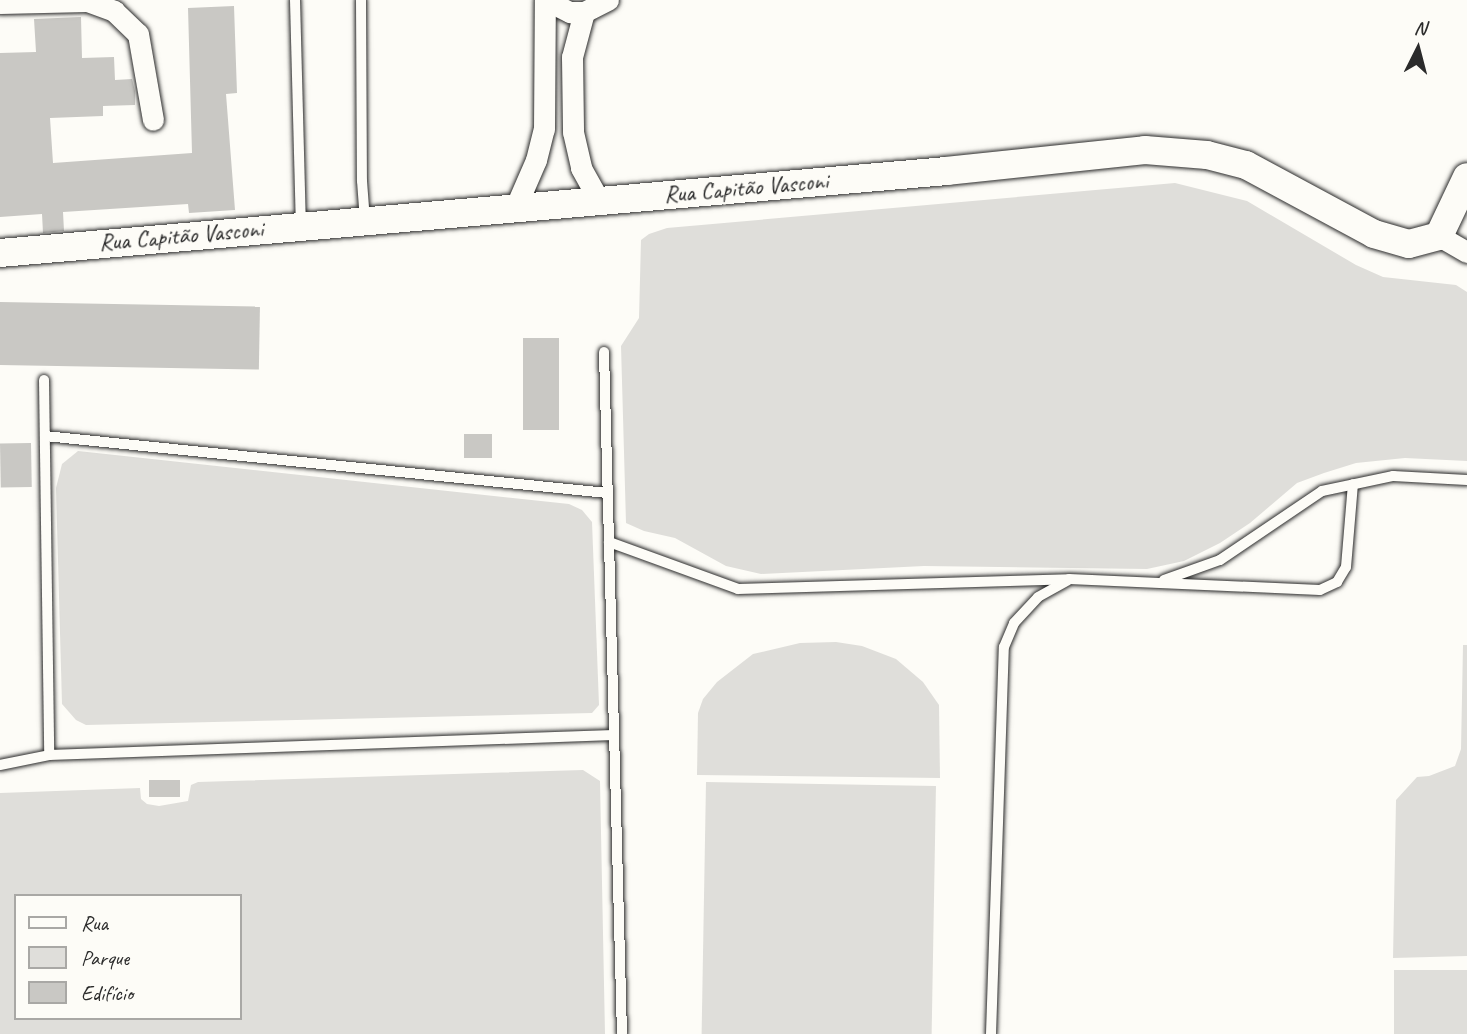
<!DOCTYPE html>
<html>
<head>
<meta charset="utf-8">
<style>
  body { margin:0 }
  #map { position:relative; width:1467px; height:1034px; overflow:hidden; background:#fdfcf7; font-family:Caveat,sans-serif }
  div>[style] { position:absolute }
  .green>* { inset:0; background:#dfdeda; transform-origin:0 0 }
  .building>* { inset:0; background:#c9c8c4; transform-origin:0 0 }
  .roads { filter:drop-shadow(0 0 2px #2b2b2b) drop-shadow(0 0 2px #2b2b2b) }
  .service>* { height:10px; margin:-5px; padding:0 5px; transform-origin:5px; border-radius:5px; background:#fdfcf7 }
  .minor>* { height:21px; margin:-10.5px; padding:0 10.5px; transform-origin:10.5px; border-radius:10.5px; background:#fdfcf7 }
  .tertiary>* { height:28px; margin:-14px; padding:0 14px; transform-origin:14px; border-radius:14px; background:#fdfcf7 }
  span { translate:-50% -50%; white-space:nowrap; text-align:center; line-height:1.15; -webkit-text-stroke:5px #fdfcf7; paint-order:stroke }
  .street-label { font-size:24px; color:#2b2b2b }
  .legend { position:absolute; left:14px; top:894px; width:228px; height:126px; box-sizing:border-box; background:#fdfcf7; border:2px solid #a9a8a5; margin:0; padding:9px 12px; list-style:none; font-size:21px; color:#2b2b2b }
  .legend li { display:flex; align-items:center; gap:14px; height:35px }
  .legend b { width:35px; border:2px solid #a9a8a5 }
  .north { position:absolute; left:1383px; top:14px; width:70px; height:70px; -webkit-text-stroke:5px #fdfcf7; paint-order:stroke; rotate:6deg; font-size:19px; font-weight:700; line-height:28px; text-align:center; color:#2b2b2b }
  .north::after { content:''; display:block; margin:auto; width:24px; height:32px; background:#2b2b2b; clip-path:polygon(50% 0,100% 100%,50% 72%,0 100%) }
</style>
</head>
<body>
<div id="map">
  <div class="green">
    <i style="clip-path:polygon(1175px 183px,1247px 201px,1356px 265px,1383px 277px,1456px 285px,1467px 292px,1467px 461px,1405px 458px,1356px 463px,1324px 473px,1297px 483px,1250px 523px,1220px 543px,1184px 561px,1147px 569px,924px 566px,761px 574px,726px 566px,675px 538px,644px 531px,626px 523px,621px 346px,639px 318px,641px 240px,649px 234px,667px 228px)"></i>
    <i style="clip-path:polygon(78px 451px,569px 504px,582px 510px,592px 522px,599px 705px,592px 713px,86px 725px,76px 720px,62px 704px,56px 488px,62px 464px)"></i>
    <i style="clip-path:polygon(836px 642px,862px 646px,896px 659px,923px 682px,939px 705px,940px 778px,697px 775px,698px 713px,703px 699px,717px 682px,753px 654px,800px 643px)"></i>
    <i style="clip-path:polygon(1463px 645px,1467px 645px,1467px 956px,1393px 958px,1396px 800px,1417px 777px,1429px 776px,1455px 766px,1461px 749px)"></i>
    <i style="clip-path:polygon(evenodd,583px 770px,600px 781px,605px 1034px,0 1034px,0 793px,140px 788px,141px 799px,147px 804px,159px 806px,188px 801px,191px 785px,198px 782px,583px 770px,16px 896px,240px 896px,240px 1018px,16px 1018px,16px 896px)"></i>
    <i style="left:706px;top:782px;width:230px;height:252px;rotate:1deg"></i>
    <i style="left:1467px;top:970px;width:64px;height:73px;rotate:90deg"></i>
  </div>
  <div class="building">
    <i style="clip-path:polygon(234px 6px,237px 93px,226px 94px,235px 210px,189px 213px,188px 204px,63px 212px,64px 231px,43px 233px,42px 214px,0 217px,0 53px,36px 52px,34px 19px,81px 17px,82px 58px,114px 57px,115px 80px,132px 79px,135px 91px,135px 105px,103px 106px,103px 116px,50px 118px,53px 163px,192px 153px,188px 8px)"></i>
    <i style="left:0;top:302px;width:260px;height:63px;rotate:1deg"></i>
    <i style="left:523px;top:338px;width:36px;height:92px"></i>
    <i style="left:464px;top:434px;width:28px;height:24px"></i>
    <i style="left:31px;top:443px;width:44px;height:31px;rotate:89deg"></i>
    <i style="left:180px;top:780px;width:17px;height:31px;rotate:90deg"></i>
  </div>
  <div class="roads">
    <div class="service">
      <i style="left:295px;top:0;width:225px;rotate:88.5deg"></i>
      <i style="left:361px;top:0;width:181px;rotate:89.7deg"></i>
      <i style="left:362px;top:181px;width:40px;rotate:85.7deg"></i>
      <i style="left:604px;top:352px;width:682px;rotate:88.49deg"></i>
      <i style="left:44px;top:380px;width:375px;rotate:89.2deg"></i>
      <i style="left:45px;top:436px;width:565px;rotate:5.79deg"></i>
      <i style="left:609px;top:542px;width:137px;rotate:20deg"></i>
      <i style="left:738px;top:589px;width:331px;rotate:-1.7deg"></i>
      <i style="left:1069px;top:579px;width:251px;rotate:2.5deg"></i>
      <i style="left:1320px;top:590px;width:19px;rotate:-25deg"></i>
      <i style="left:1337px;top:582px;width:17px;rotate:-59deg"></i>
      <i style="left:1346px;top:567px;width:83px;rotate:-85.2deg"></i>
      <i style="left:1164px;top:580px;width:59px;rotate:-19.7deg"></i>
      <i style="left:1220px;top:560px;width:123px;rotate:-34.1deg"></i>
      <i style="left:1322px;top:491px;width:73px;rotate:-11.9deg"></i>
      <i style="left:1393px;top:476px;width:74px;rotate:3.1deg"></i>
      <i style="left:0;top:765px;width:50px;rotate:-11.5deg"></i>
      <i style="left:49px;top:755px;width:565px;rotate:-2.03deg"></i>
      <i style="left:991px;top:1034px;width:387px;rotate:-88.1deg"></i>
      <i style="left:1004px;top:647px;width:26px;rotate:-67deg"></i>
      <i style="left:1014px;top:623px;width:35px;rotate:-47deg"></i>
      <i style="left:1038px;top:597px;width:33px;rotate:-29deg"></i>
    </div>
    <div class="minor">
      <i style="left:546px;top:0;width:27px;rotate:27deg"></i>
      <i style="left:570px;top:12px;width:14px"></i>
      <i style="left:584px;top:12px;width:27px;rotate:-27deg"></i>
      <i style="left:0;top:3px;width:87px;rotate:-1.3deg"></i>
      <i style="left:87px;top:1px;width:29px;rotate:20deg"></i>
      <i style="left:114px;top:11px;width:33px;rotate:44deg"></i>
      <i style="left:138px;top:34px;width:87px;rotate:80.1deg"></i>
      <i style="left:584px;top:12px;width:47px;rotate:104.9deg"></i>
      <i style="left:572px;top:57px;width:75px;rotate:89.2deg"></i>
      <i style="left:573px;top:132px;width:37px;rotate:77deg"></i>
      <i style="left:581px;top:168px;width:37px;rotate:61deg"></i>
      <i style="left:516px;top:206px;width:50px;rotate:-66.5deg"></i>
      <i style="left:536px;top:160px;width:32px;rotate:-76deg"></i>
      <i style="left:544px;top:129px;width:129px;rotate:-89.6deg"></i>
      <i style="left:1439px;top:236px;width:32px;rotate:30deg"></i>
    </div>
    <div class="tertiary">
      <i style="left:0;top:253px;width:950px;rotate:-4.95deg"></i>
      <i style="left:946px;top:171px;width:200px;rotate:-6deg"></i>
      <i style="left:1145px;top:150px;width:62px;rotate:4.6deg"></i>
      <i style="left:1207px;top:155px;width:40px;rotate:14.4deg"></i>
      <i style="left:1246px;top:165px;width:145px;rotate:28.3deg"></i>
      <i style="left:1374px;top:234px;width:36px;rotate:16deg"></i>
      <i style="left:1409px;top:244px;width:31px;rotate:-15deg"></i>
      <i style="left:1439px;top:236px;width:65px;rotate:-64.6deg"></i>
    </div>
  </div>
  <div class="street-label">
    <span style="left:746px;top:188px;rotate:-5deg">Rua Capitão Vasconi</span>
    <span style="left:181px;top:236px;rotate:-5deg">Rua Capitão Vasconi</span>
  </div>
  <ul class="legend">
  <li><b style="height:9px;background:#fdfcf7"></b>Rua</li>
  <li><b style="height:19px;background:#dfdeda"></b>Parque</li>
  <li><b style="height:19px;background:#c9c8c4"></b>Edifício</li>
  </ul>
  <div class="north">N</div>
</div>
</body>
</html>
